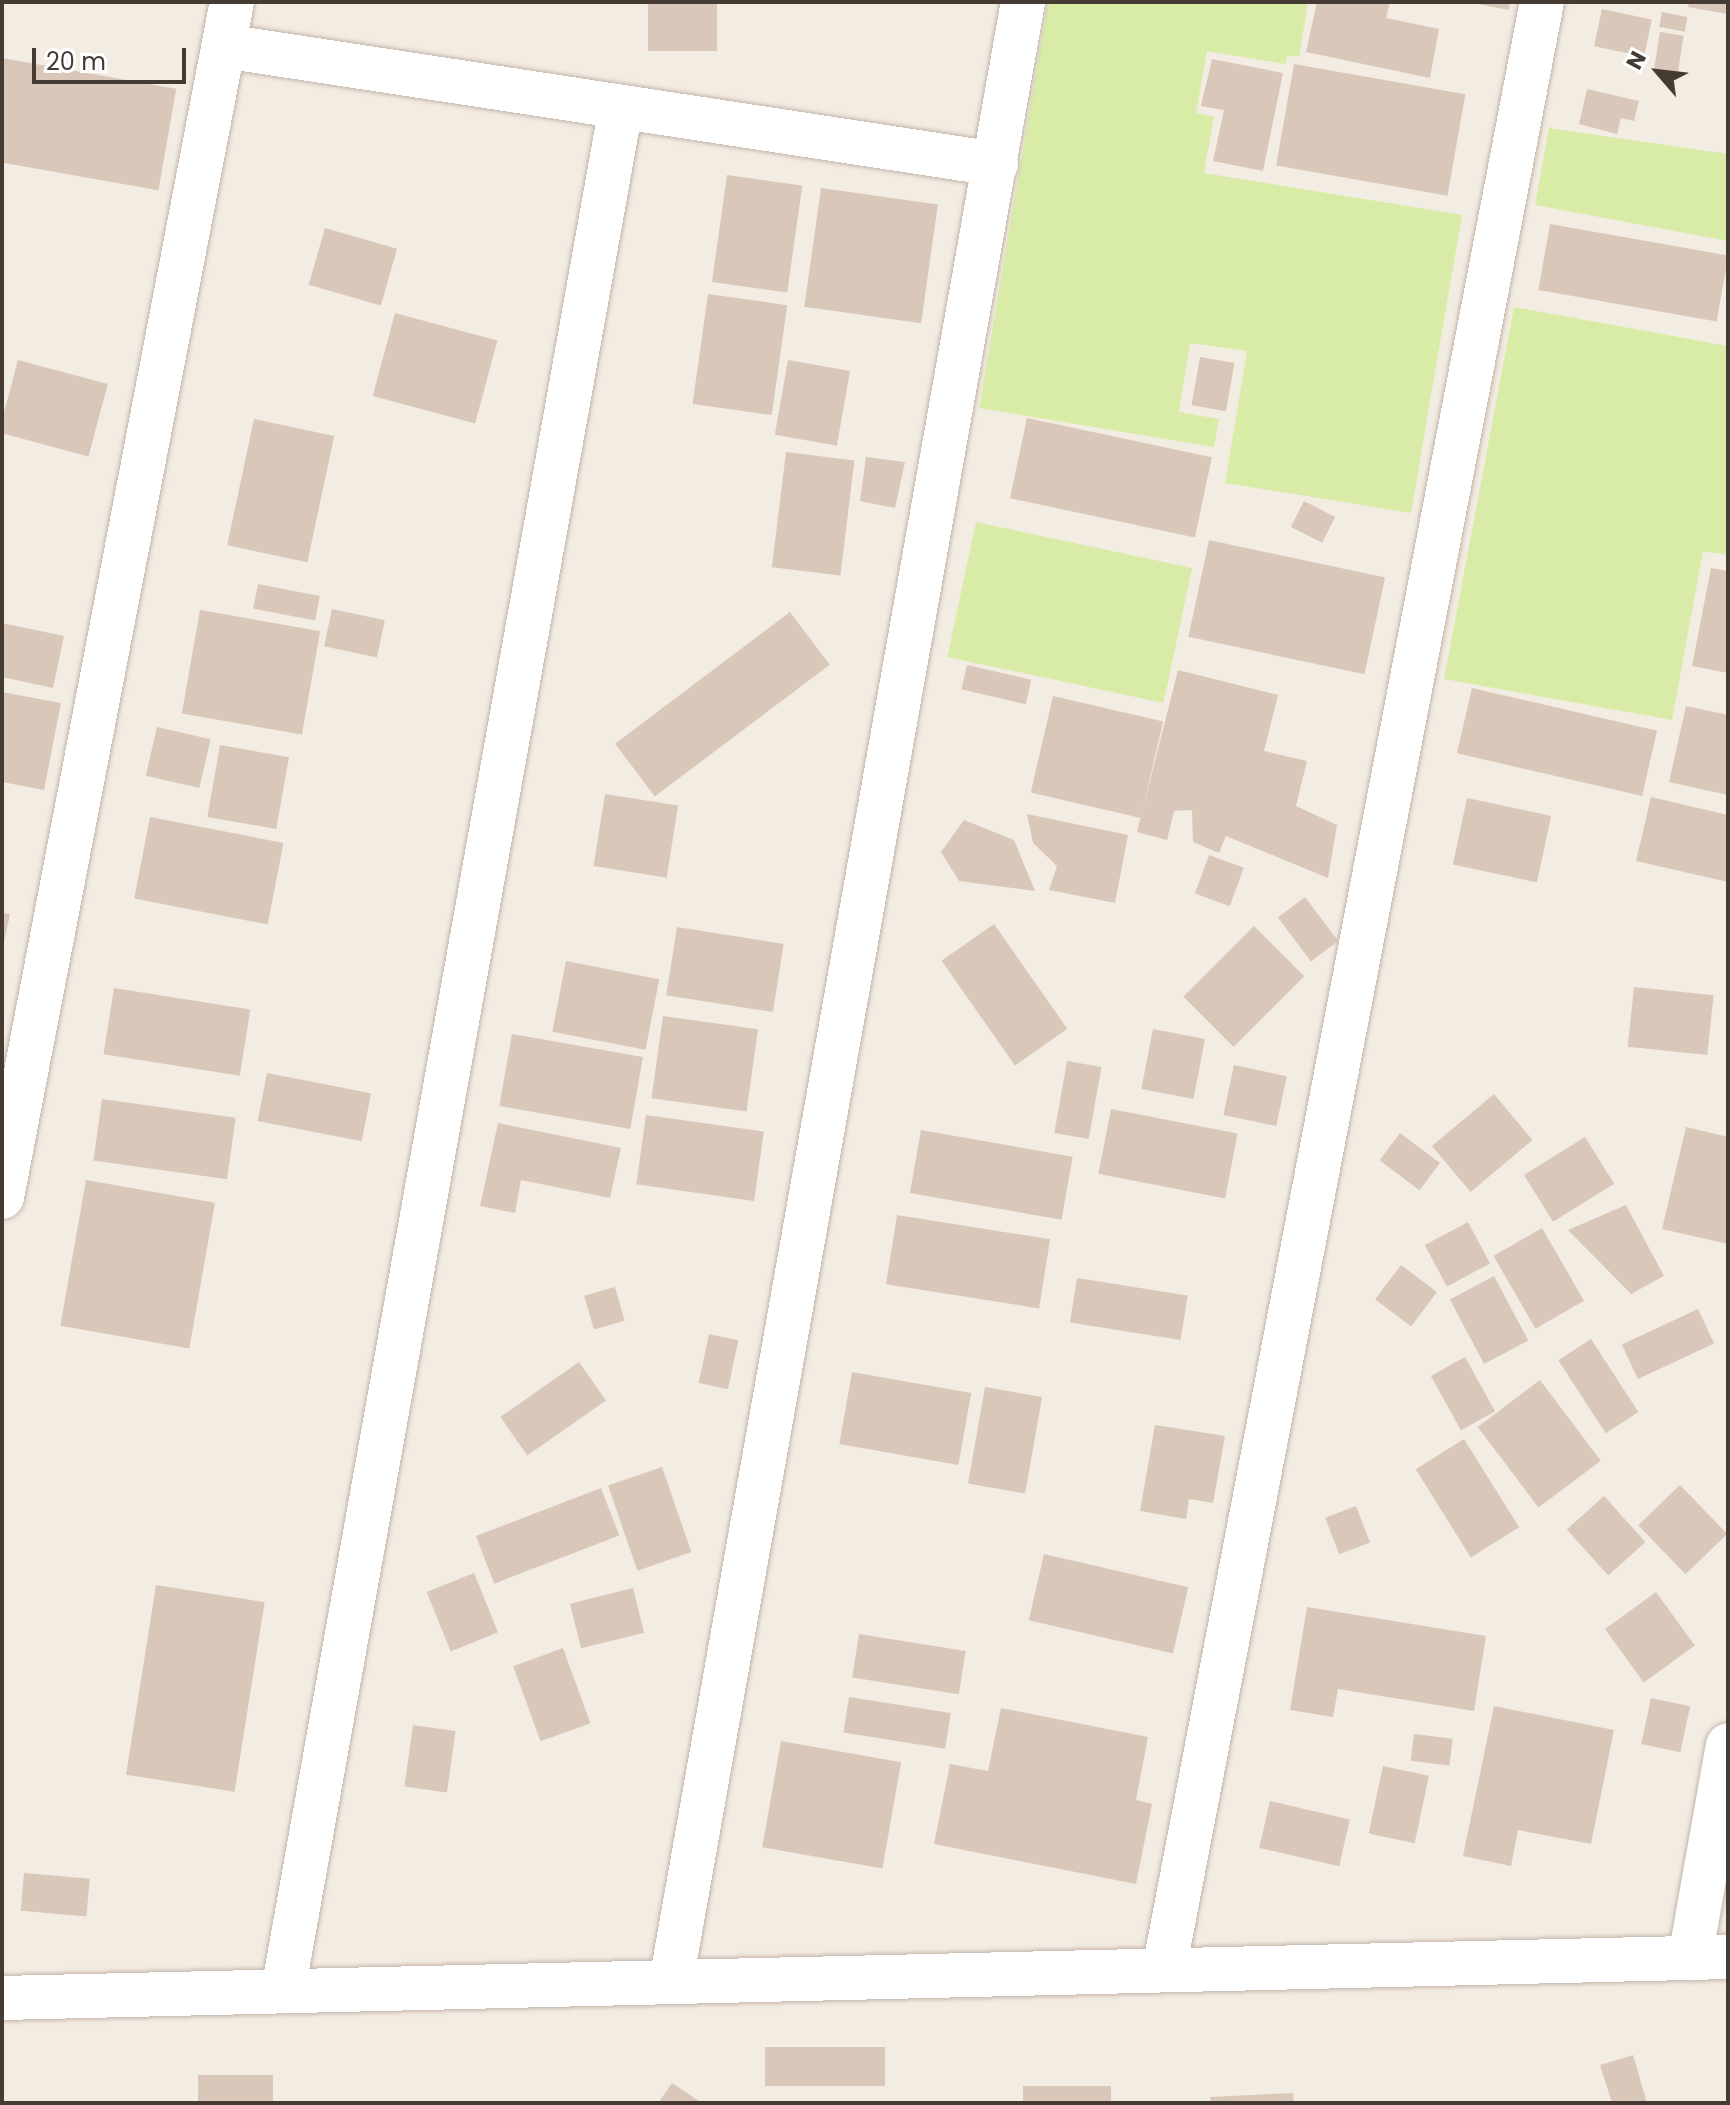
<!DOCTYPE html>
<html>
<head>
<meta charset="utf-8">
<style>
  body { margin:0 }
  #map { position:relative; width:1730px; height:2105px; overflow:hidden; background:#f3ece3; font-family:Poppins,sans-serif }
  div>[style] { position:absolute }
  .green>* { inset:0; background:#d9eca7; transform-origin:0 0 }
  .building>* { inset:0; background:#d9c8ba; transform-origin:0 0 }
  .roads { filter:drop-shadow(0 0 2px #c3b4a8) drop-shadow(0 0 2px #c3b4a8) }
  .street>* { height:44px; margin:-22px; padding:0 22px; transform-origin:22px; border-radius:22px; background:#fff }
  span { translate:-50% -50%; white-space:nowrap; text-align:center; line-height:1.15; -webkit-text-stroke:7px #fff; paint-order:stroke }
  .frame { position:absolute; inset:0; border:4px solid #463b32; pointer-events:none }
  .north { position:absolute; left:1618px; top:32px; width:80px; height:80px; -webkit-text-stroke:6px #fff; paint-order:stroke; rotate:298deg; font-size:22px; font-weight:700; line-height:32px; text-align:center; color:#463b32 }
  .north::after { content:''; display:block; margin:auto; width:28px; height:36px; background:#463b32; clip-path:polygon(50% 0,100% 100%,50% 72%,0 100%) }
  .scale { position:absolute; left:32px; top:48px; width:154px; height:36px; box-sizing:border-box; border:4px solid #463b32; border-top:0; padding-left:10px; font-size:24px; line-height:28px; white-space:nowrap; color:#463b32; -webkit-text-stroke:6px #fff; paint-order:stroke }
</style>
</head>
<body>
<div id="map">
  <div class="green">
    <i style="clip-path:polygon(1048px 2px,1308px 2px,1299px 57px,1287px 55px,1286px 64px,1207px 51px,1196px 113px,1214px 117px,1204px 173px,1462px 215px,1411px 513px,1225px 483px,1247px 351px,1190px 343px,1179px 412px,1219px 419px,1214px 447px,979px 408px)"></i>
    <i style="clip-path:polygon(1549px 128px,1728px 154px,1728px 241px,1535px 205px)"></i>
    <i style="clip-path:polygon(1514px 307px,1728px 346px,1728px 555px,1703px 551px,1672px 720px,1444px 679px)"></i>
    <i style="left:976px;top:522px;width:221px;height:138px;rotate:12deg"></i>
  </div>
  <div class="building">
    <i style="left:648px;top:2px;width:69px;height:49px"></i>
    <i style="clip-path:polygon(1317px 2px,1390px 2px,1386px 18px,1439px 29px,1430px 78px,1306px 52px)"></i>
    <i style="clip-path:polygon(1468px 2px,1510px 2px,1509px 10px)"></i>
    <i style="clip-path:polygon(1689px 2px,1728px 2px,1728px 14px,1688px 7px)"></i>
    <i style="left:1602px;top:9px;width:51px;height:38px;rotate:12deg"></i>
    <i style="left:1662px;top:12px;width:26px;height:15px;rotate:11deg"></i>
    <i style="left:1660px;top:32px;width:24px;height:41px;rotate:9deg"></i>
    <i style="left:2px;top:58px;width:177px;height:103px;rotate:10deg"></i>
    <i style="clip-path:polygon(1212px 59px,1283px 73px,1263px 171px,1213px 161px,1224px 110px,1201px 106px)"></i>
    <i style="left:1294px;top:64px;width:174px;height:103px;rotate:10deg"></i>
    <i style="clip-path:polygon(1587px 89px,1639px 101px,1634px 121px,1621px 118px,1617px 134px,1579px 124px)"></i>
    <i style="left:727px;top:175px;width:76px;height:108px;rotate:8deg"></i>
    <i style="left:821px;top:188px;width:118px;height:120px;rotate:8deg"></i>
    <i style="left:1550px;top:224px;width:181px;height:67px;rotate:10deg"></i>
    <i style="left:325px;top:228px;width:75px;height:59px;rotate:16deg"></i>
    <i style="left:708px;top:294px;width:80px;height:111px;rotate:8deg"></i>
    <i style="left:395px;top:313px;width:106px;height:86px;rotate:15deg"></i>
    <i style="left:1200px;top:357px;width:35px;height:49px;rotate:10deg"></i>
    <i style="left:18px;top:360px;width:93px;height:75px;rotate:15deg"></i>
    <i style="left:788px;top:360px;width:63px;height:76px;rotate:10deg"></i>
    <i style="left:1027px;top:418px;width:189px;height:82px;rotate:12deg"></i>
    <i style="left:254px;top:419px;width:82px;height:129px;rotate:12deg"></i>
    <i style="left:786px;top:452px;width:69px;height:116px;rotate:7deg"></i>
    <i style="clip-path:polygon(866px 457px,905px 462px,895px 508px,860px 501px)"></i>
    <i style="left:1304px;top:501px;width:35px;height:29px;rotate:27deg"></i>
    <i style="left:1209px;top:540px;width:180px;height:99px;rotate:12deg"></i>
    <i style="clip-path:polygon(1711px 568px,1728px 571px,1728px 673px,1692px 666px)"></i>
    <i style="left:258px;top:584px;width:63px;height:25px;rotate:11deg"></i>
    <i style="left:332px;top:609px;width:54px;height:38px;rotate:12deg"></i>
    <i style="left:200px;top:610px;width:122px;height:105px;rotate:10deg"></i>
    <i style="left:790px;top:612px;width:66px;height:219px;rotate:53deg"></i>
    <i style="clip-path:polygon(2px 623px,64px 636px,53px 688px,2px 677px)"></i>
    <i style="left:967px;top:665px;width:66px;height:25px;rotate:13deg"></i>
    <i style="clip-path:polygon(1178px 670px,1278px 695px,1264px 751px,1307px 761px,1296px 806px,1337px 825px,1328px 878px,1226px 836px,1219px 853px,1193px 842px,1192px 810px,1174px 811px,1167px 840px,1137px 832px)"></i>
    <i style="left:1472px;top:688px;width:190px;height:67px;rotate:13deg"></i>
    <i style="clip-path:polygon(2px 692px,61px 703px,44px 790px,2px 782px)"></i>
    <i style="left:1053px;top:696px;width:113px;height:99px;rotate:13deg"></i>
    <i style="clip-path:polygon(1686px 706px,1728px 715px,1728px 795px,1669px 782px)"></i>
    <i style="left:157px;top:727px;width:55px;height:50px;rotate:13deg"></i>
    <i style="left:220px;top:745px;width:70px;height:73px;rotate:10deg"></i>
    <i style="left:605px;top:794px;width:74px;height:73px;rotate:9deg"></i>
    <i style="clip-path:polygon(1651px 797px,1728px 815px,1728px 882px,1636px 861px)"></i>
    <i style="left:1467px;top:798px;width:86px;height:68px;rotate:12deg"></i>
    <i style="clip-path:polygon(1027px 814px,1128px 835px,1115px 903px,1049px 890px,1057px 866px,1033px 843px)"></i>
    <i style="left:150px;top:817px;width:136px;height:83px;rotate:11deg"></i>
    <i style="clip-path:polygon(964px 820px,1014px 840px,1035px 891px,959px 881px,941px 852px)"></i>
    <i style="left:1209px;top:855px;width:37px;height:41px;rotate:20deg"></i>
    <i style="left:1305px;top:897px;width:55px;height:34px;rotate:53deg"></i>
    <i style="clip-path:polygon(2px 913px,10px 914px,3px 947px,2px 946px)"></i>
    <i style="left:994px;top:924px;width:128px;height:64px;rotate:55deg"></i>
    <i style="left:1254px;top:926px;width:71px;height:100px;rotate:45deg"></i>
    <i style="left:677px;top:927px;width:108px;height:69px;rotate:9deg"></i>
    <i style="left:566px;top:961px;width:95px;height:72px;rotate:11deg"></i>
    <i style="left:1634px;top:987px;width:80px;height:60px;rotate:6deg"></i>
    <i style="left:114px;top:988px;width:138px;height:67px;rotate:9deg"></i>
    <i style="left:663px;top:1016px;width:96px;height:83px;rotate:8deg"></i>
    <i style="left:1153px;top:1029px;width:53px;height:61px;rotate:11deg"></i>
    <i style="left:512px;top:1034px;width:133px;height:73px;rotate:10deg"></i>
    <i style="left:1067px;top:1061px;width:35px;height:73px;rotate:10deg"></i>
    <i style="left:1234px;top:1065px;width:54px;height:51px;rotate:12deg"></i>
    <i style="left:267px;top:1073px;width:106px;height:49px;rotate:11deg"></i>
    <i style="left:1494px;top:1094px;width:60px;height:81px;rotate:50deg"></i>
    <i style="left:102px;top:1099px;width:135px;height:62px;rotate:8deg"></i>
    <i style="left:1111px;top:1109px;width:129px;height:66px;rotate:11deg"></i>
    <i style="left:646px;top:1115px;width:119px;height:70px;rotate:8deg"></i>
    <i style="clip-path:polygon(498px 1123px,621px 1148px,610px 1198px,521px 1180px,515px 1213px,480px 1206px)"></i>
    <i style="clip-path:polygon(1686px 1127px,1728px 1137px,1728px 1244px,1662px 1229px)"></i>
    <i style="left:921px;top:1130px;width:154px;height:64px;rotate:10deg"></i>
    <i style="left:1400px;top:1133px;width:50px;height:34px;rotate:37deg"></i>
    <i style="left:1585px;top:1137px;width:55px;height:72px;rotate:58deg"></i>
    <i style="left:86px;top:1180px;width:131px;height:148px;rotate:10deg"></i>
    <i style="clip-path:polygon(1626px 1205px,1664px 1276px,1631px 1294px,1568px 1230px)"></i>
    <i style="left:897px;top:1215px;width:155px;height:70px;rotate:9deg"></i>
    <i style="left:1468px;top:1222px;width:47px;height:49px;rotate:62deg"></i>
    <i style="left:1542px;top:1228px;width:84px;height:56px;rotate:60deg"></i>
    <i style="left:1401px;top:1265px;width:45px;height:43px;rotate:37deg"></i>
    <i style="left:1494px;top:1276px;width:73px;height:50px;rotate:62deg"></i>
    <i style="left:1077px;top:1278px;width:112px;height:45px;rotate:9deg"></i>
    <i style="left:615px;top:1287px;width:35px;height:32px;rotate:74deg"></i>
    <i style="left:1698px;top:1309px;width:38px;height:84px;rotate:65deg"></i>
    <i style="left:709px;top:1334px;width:30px;height:50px;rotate:12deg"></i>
    <i style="left:1591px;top:1339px;width:87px;height:39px;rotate:57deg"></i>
    <i style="left:1465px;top:1357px;width:62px;height:39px;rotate:61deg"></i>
    <i style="left:579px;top:1362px;width:47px;height:96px;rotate:55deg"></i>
    <i style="left:852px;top:1372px;width:121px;height:73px;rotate:10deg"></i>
    <i style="left:1540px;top:1380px;width:101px;height:78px;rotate:53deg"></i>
    <i style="left:985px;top:1387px;width:58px;height:98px;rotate:10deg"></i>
    <i style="clip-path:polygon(1155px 1425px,1225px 1436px,1213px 1503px,1189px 1499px,1186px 1519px,1140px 1511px)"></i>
    <i style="left:1464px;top:1439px;width:104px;height:57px;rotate:58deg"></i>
    <i style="left:662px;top:1467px;width:90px;height:57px;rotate:71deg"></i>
    <i style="left:1680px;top:1485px;width:68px;height:58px;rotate:46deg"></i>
    <i style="left:601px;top:1488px;width:51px;height:134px;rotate:69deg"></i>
    <i style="left:1604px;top:1496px;width:62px;height:50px;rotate:48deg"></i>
    <i style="left:1356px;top:1506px;width:39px;height:33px;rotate:69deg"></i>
    <i style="left:1044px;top:1554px;width:148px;height:68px;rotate:13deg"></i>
    <i style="left:474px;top:1573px;width:64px;height:51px;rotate:68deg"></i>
    <i style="left:156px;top:1585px;width:110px;height:192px;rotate:9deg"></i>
    <i style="left:633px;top:1588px;width:46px;height:65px;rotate:76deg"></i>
    <i style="left:1656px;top:1592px;width:66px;height:63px;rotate:54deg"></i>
    <i style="clip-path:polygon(1307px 1607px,1486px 1636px,1474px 1711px,1338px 1689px,1333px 1717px,1290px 1710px)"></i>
    <i style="left:859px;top:1634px;width:108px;height:44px;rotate:9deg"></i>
    <i style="left:563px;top:1648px;width:80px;height:53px;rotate:70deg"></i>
    <i style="left:849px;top:1697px;width:103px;height:36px;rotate:9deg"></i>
    <i style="left:1651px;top:1698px;width:40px;height:47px;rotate:12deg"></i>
    <i style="clip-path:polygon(1494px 1706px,1614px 1730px,1591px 1844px,1518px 1830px,1511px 1866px,1463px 1856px)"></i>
    <i style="clip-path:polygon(1001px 1708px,1148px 1737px,1136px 1800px,1152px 1804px,1136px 1884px,934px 1844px,950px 1764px,988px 1771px)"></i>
    <i style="left:413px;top:1725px;width:43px;height:62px;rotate:8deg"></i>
    <i style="left:1414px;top:1734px;width:39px;height:27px;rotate:7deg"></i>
    <i style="left:781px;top:1741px;width:122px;height:108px;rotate:10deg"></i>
    <i style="left:1383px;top:1766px;width:47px;height:69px;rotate:12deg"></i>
    <i style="left:1270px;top:1801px;width:82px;height:48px;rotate:13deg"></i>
    <i style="left:24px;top:1873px;width:66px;height:38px;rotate:5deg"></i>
    <i style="left:885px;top:2047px;width:39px;height:120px;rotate:90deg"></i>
    <i style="clip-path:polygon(1633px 2055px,1647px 2103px,1612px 2103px,1600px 2065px)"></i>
    <i style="left:273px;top:2075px;width:28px;height:75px;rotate:90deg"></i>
    <i style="clip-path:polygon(672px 2083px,702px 2103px,658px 2103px)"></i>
    <i style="left:1111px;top:2086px;width:17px;height:88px;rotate:90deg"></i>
    <i style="clip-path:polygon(1293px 2093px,1294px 2103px,1211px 2103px,1210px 2097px)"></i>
  </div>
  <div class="roads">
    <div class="street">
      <i style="left:224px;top:46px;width:781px;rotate:8.69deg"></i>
      <i style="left:2px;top:1197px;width:1217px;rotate:-79.11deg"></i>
      <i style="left:1690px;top:1958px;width:216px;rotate:-79.9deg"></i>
      <i style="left:1164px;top:1970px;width:2004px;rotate:-79.13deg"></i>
      <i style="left:671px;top:1982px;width:2011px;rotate:-79.92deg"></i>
      <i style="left:283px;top:1991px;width:1914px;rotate:-79.83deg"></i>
      <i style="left:2px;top:1998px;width:1726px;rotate:-1.36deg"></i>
    </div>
  </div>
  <div class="frame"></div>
  <div class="north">N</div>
  <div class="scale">20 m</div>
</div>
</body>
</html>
